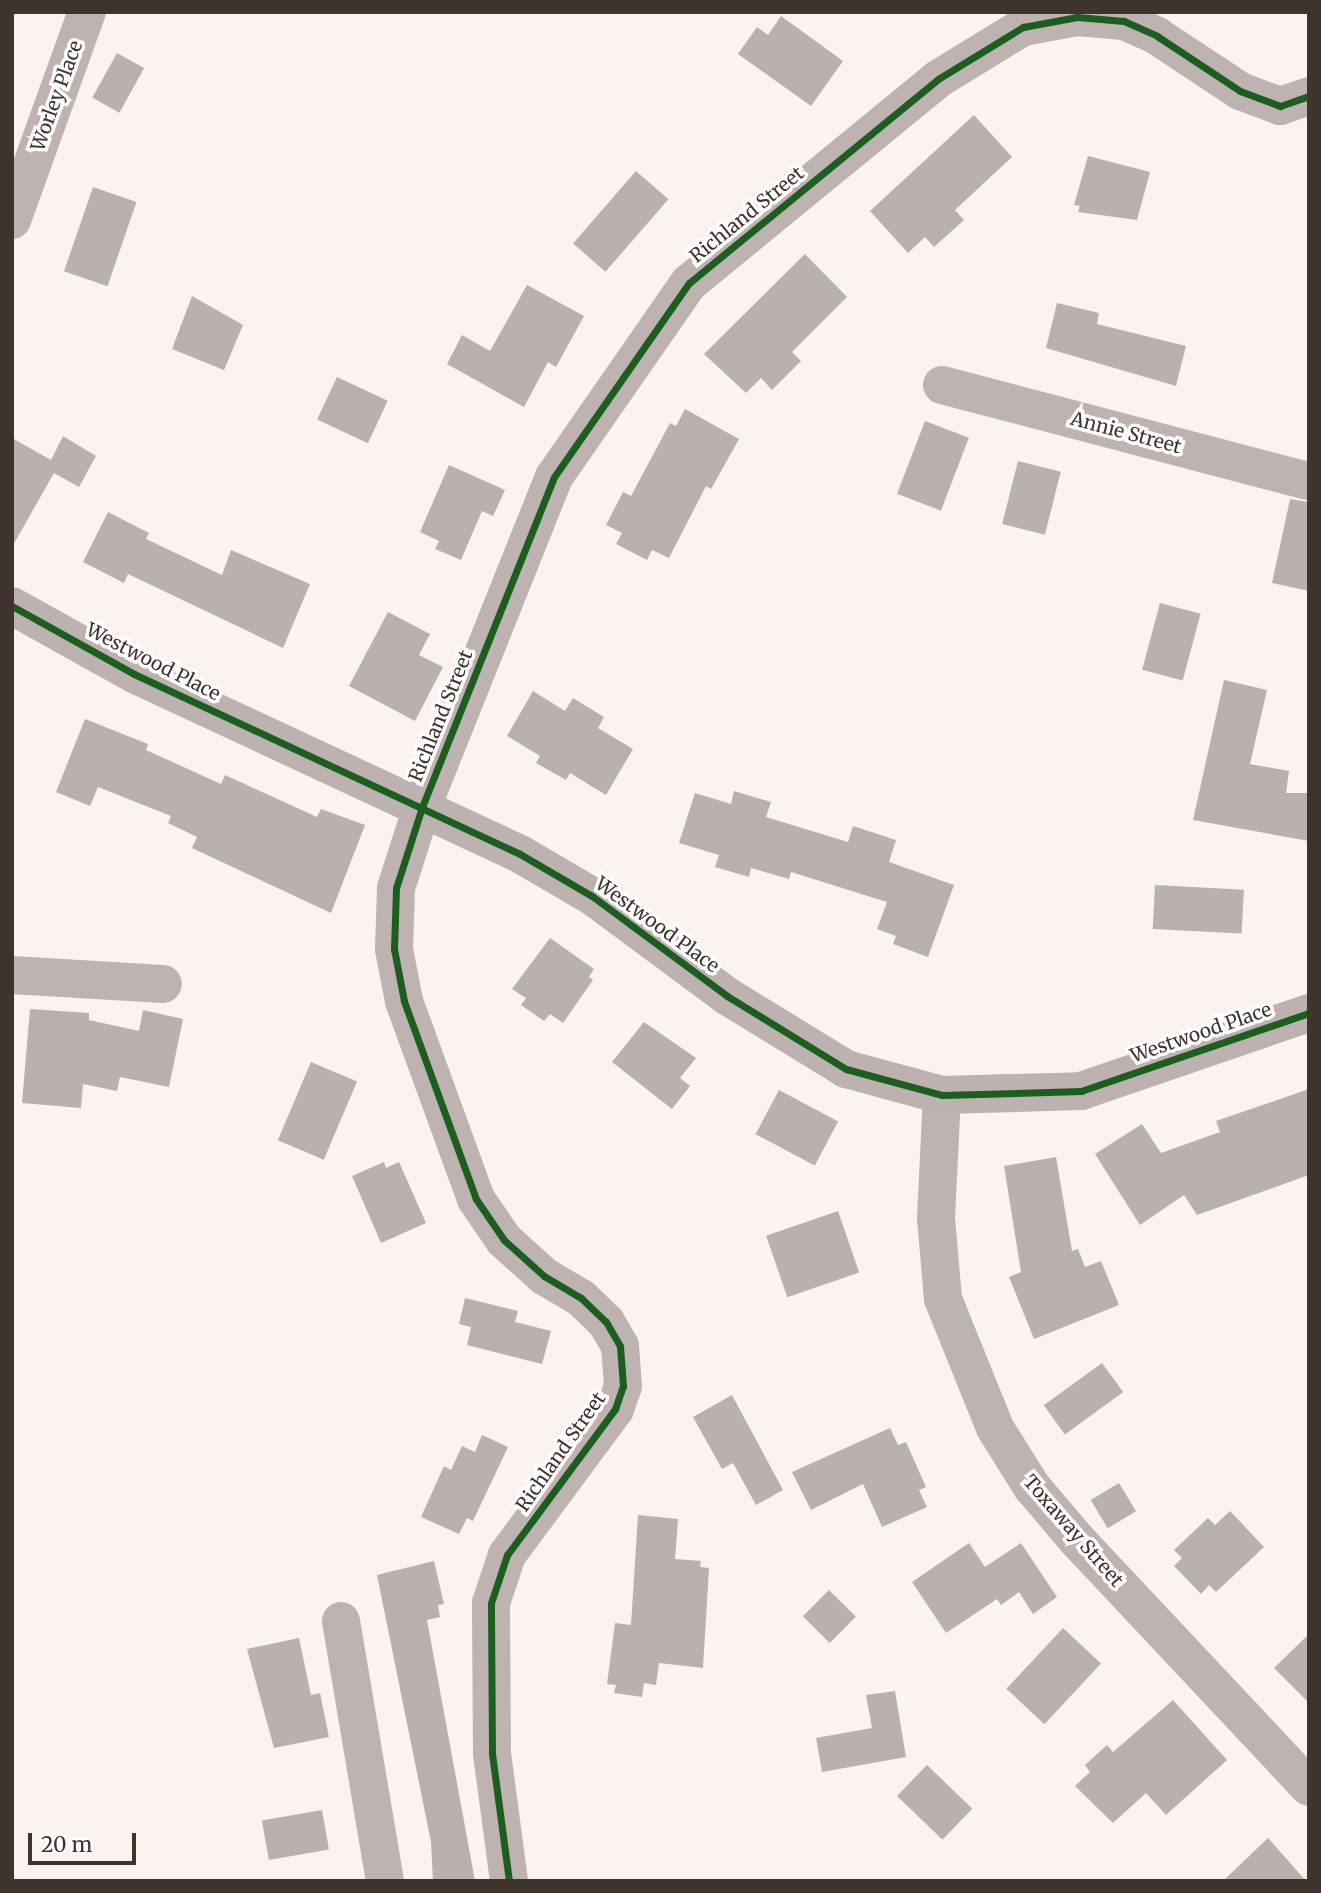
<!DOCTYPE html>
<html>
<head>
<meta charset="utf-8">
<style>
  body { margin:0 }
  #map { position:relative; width:1321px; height:1893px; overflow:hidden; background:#faf3f0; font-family:Merriweather,serif }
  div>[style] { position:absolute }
  .building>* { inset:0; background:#b9b1ad; transform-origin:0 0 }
  .street>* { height:38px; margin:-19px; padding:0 19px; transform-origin:19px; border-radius:19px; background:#bfb3b2 }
  .secondary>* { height:38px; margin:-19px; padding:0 19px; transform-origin:19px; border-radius:19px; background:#beb2b0 }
  .cycleway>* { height:7px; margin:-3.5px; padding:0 3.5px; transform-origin:3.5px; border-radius:3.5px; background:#1b5e20 }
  span { translate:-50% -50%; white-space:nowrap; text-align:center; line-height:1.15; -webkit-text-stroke:7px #fff; paint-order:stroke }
  .street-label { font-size:19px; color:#3f332e }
  .frame { position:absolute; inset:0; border:14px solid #3f332e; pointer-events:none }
  .scale { position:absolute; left:28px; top:1833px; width:108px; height:32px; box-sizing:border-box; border:4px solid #3f332e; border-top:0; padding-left:9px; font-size:21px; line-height:24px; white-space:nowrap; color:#3f332e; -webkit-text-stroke:5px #fff; paint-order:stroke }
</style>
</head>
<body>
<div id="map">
  <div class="building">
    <i style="clip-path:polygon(781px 16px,843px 61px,811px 106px,738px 54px,757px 27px,768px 35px)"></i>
    <i style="left:117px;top:53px;width:31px;height:51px;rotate:29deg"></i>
    <i style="clip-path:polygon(974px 115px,1012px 157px,955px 210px,964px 220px,934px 247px,925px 237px,908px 253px,870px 211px)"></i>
    <i style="clip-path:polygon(1088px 156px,1150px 172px,1137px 220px,1078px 212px,1080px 206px,1074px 205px)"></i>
    <i style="left:636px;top:171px;width:43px;height:96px;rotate:41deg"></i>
    <i style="left:93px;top:187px;width:46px;height:89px;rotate:19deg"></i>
    <i style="clip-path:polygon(805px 254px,847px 297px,792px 352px,801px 361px,772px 390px,761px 378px,746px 393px,704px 354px)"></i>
    <i style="clip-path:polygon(527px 285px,584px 316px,556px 367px,548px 362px,524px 407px,447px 364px,462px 335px,490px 351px)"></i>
    <i style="clip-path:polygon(192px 296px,243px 325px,224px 370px,172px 349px)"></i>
    <i style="clip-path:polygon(1057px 303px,1099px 313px,1097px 324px,1186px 346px,1176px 386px,1046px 348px)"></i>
    <i style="left:337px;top:377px;width:56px;height:47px;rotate:25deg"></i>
    <i style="clip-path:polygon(685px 409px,739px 439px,711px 489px,706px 486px,669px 558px,652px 550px,647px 560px,616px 544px,622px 533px,606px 525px,623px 492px,631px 496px,670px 423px,676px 426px)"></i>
    <i style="left:925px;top:421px;width:47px;height:78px;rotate:21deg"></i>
    <i style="clip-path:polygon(63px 436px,96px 456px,79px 487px,54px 473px,12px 547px,12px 438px,51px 460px)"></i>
    <i style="left:1018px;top:461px;width:44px;height:65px;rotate:14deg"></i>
    <i style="clip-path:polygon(449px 465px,505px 490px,493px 516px,482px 511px,461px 560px,435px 549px,439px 541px,420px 532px)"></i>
    <i style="clip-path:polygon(1290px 499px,1309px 502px,1309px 591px,1272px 583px)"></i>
    <i style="clip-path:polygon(108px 512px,149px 533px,146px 539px,222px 575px,231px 550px,310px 584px,283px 648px,128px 574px,124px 583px,83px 562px)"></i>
    <i style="left:1160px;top:603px;width:42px;height:69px;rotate:15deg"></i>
    <i style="clip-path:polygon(388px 612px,430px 634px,419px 655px,443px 667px,415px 721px,349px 686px)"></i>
    <i style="clip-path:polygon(1224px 680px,1267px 690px,1250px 764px,1289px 771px,1286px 793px,1309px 793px,1309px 841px,1193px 820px)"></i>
    <i style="clip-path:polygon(533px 691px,565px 711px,573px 698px,604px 717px,598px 728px,633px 749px,606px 795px,570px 773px,566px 780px,536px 763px,540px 756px,507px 736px)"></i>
    <i style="clip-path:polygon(85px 719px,148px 744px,146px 750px,221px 784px,225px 775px,317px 817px,321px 809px,365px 825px,331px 913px,192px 848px,197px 837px,168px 823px,171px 816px,98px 787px,90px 806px,56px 792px)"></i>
    <i style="clip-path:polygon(734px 791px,771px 802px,766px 817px,848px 842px,853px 826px,896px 840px,889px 862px,954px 885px,928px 957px,893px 944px,896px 936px,877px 929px,887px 902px,791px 872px,789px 879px,751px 868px,749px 877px,715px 867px,719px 855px,679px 843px,695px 793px,731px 804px)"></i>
    <i style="left:1155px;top:885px;width:89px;height:44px;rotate:3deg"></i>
    <i style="clip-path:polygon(550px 938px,594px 969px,589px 977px,593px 980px,563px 1023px,550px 1014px,544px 1021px,521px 1005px,526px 998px,512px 989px)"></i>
    <i style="clip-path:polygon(30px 1009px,89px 1013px,89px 1020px,139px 1031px,143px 1010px,183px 1019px,169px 1087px,120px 1077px,117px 1091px,83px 1084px,81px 1108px,22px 1103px)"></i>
    <i style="clip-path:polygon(644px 1022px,696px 1058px,680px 1078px,690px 1086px,672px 1109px,612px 1062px)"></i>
    <i style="left:311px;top:1062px;width:50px;height:85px;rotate:23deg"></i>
    <i style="clip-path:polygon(1309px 1089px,1309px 1175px,1197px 1215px,1184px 1195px,1140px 1225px,1095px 1154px,1142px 1124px,1161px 1153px,1220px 1132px,1216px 1121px)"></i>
    <i style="left:779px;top:1090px;width:67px;height:50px;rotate:28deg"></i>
    <i style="clip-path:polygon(1056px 1157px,1072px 1251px,1078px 1249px,1085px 1267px,1101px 1261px,1119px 1305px,1034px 1339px,1009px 1277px,1021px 1272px,1004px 1166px)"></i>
    <i style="clip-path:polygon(384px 1162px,386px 1168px,399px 1162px,426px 1223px,381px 1243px,352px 1176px)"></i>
    <i style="left:838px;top:1211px;width:65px;height:76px;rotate:71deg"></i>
    <i style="clip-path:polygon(465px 1298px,518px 1311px,515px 1322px,551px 1331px,542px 1364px,467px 1345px,471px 1327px,459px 1324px)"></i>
    <i style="left:1102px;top:1363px;width:36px;height:72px;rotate:54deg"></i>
    <i style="clip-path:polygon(732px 1395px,783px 1490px,756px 1505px,733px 1463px,722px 1469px,693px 1417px)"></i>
    <i style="clip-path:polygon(890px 1428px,898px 1445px,906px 1442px,926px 1487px,919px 1490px,927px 1507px,882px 1527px,863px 1484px,811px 1510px,792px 1472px)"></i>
    <i style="clip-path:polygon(482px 1435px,508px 1447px,473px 1521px,467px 1518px,459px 1534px,421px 1517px,444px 1466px,451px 1470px,462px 1446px,475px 1452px)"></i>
    <i style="left:1119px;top:1483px;width:33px;height:33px;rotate:59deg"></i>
    <i style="clip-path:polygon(1230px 1511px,1264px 1547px,1216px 1592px,1209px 1585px,1201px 1594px,1174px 1566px,1182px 1558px,1174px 1550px,1208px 1518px,1215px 1525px)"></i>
    <i style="clip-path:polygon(638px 1515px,678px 1519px,675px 1559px,701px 1561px,700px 1567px,709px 1568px,703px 1668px,659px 1663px,656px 1685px,644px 1683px,642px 1697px,614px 1693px,616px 1685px,607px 1684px,615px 1623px,631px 1625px)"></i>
    <i style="clip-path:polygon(969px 1543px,985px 1567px,1021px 1543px,1057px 1597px,1033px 1614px,1019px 1592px,1001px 1605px,997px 1599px,946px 1633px,912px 1582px)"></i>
    <i style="clip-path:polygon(434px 1561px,444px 1604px,438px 1605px,440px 1617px,427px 1620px,475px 1881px,433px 1881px,431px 1842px,377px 1575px)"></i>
    <i style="left:829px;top:1590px;width:38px;height:37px;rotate:45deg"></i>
    <i style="left:1063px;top:1628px;width:52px;height:83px;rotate:43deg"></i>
    <i style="clip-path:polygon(1309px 1634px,1309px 1703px,1274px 1668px)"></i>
    <i style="clip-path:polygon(299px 1638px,311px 1695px,320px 1693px,329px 1737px,274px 1748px,247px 1649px)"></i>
    <i style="clip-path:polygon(895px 1691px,906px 1757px,822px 1772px,816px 1738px,872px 1728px,866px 1695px)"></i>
    <i style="clip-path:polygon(1173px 1700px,1227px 1760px,1166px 1815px,1146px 1793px,1113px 1823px,1075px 1786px,1090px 1772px,1085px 1765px,1107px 1745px,1113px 1752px)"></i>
    <i style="left:927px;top:1765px;width:63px;height:43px;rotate:44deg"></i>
    <i style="left:322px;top:1810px;width:40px;height:61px;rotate:80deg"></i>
    <i style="clip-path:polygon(1268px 1838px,1306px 1881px,1223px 1881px)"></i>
  </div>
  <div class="street">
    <i style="left:12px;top:220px;width:221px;rotate:-70.2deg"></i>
    <i style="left:942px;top:385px;width:379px;rotate:14.7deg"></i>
    <i style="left:12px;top:975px;width:151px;rotate:3.4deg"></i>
    <i style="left:942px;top:1095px;width:123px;rotate:92.8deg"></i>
    <i style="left:936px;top:1218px;width:81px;rotate:85.1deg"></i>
    <i style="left:943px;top:1299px;width:139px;rotate:68deg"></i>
    <i style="left:995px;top:1428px;width:70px;rotate:57.9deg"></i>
    <i style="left:1032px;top:1487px;width:71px;rotate:49.6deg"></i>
    <i style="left:1078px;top:1541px;width:337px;rotate:46.8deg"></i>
    <i style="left:341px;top:1621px;width:264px;rotate:80.4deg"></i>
    <i style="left:509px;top:1881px;width:129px;rotate:-97.6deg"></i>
    <i style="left:492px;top:1753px;width:150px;rotate:-90.4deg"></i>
    <i style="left:491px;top:1603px;width:51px;rotate:-71.6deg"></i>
    <i style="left:507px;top:1555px;width:182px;rotate:-53.5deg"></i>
    <i style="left:615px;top:1409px;width:24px;rotate:-71deg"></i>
    <i style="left:623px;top:1386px;width:40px;rotate:-94.3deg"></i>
    <i style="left:620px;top:1346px;width:28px;rotate:-120deg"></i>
    <i style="left:606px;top:1322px;width:35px;rotate:-136deg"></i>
    <i style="left:581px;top:1298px;width:43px;rotate:-149.3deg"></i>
    <i style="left:544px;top:1276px;width:54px;rotate:-138deg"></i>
    <i style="left:504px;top:1240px;width:50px;rotate:-124.3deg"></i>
    <i style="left:476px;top:1199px;width:211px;rotate:-110deg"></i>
    <i style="left:404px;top:1001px;width:53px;rotate:-100.9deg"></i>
    <i style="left:394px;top:949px;width:61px;rotate:-88.1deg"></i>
    <i style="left:396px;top:888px;width:85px;rotate:-72.2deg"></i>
    <i style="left:422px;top:807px;width:355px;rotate:-68.2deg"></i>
    <i style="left:554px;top:477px;width:236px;rotate:-55.2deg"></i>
    <i style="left:689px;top:283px;width:322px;rotate:-39.3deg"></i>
    <i style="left:938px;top:79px;width:100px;rotate:-31.5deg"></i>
    <i style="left:1023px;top:27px;width:55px;rotate:-10.5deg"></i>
    <i style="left:1077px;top:17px;width:47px;rotate:4.9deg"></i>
    <i style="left:1124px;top:21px;width:36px;rotate:24deg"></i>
    <i style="left:1157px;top:36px;width:100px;rotate:33.5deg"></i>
    <i style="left:1240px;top:91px;width:43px;rotate:20.6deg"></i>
    <i style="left:1280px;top:106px;width:31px;rotate:-19deg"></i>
  </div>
  <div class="secondary">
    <i style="left:12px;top:606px;width:140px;rotate:29.1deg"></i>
    <i style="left:134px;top:674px;width:426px;rotate:25deg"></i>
    <i style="left:520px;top:854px;width:83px;rotate:30.3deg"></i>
    <i style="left:592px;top:896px;width:168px;rotate:36.5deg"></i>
    <i style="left:727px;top:996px;width:140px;rotate:31.5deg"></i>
    <i style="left:846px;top:1069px;width:99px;rotate:15.2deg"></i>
    <i style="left:942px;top:1095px;width:139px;rotate:-1.6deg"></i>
    <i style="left:1081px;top:1091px;width:241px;rotate:-18.9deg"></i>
  </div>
  <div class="cycleway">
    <i style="left:12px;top:606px;width:140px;rotate:29.1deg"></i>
    <i style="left:134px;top:674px;width:426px;rotate:25deg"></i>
    <i style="left:520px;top:854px;width:83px;rotate:30.3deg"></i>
    <i style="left:592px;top:896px;width:168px;rotate:36.5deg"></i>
    <i style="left:727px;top:996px;width:140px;rotate:31.5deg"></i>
    <i style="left:846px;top:1069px;width:99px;rotate:15.2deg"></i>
    <i style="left:942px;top:1095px;width:139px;rotate:-1.6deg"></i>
    <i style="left:1081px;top:1091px;width:241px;rotate:-18.9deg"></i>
    <i style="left:509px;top:1881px;width:129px;rotate:-97.6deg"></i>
    <i style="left:492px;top:1753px;width:150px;rotate:-90.4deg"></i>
    <i style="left:491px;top:1603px;width:51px;rotate:-71.6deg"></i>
    <i style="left:507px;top:1555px;width:182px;rotate:-53.5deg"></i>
    <i style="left:615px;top:1409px;width:24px;rotate:-71deg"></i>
    <i style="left:623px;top:1386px;width:40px;rotate:-94.3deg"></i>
    <i style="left:620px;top:1346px;width:28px;rotate:-120deg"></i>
    <i style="left:606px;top:1322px;width:35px;rotate:-136deg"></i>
    <i style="left:581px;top:1298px;width:43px;rotate:-149.3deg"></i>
    <i style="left:544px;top:1276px;width:54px;rotate:-138deg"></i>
    <i style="left:504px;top:1240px;width:50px;rotate:-124.3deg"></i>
    <i style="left:476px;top:1199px;width:211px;rotate:-110deg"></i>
    <i style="left:404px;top:1001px;width:53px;rotate:-100.9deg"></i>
    <i style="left:394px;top:949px;width:61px;rotate:-88.1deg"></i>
    <i style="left:396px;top:888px;width:85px;rotate:-72.2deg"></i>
    <i style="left:422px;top:807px;width:355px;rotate:-68.2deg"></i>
    <i style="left:554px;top:477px;width:236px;rotate:-55.2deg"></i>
    <i style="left:689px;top:283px;width:322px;rotate:-39.3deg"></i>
    <i style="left:938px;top:79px;width:100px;rotate:-31.5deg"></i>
    <i style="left:1023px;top:27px;width:55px;rotate:-10.5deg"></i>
    <i style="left:1077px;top:17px;width:47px;rotate:4.9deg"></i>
    <i style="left:1124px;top:21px;width:36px;rotate:24deg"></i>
    <i style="left:1157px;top:36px;width:100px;rotate:33.5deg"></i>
    <i style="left:1240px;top:91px;width:43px;rotate:20.6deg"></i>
    <i style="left:1280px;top:106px;width:31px;rotate:-19deg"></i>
  </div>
  <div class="street-label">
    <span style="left:57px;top:96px;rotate:-70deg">Worley Place</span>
    <span style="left:747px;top:215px;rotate:-39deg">Richland Street</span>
    <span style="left:1126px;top:433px;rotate:15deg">Annie Street</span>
    <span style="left:153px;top:662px;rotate:27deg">Westwood Place</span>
    <span style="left:441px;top:716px;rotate:-68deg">Richland Street</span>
    <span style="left:657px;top:925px;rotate:36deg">Westwood Place</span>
    <span style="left:1201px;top:1033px;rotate:-19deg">Westwood Place</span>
    <span style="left:561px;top:1452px;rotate:-55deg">Richland Street</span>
    <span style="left:1073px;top:1531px;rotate:49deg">Toxaway Street</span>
  </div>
  <div class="frame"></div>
  <div class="scale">20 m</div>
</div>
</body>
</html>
